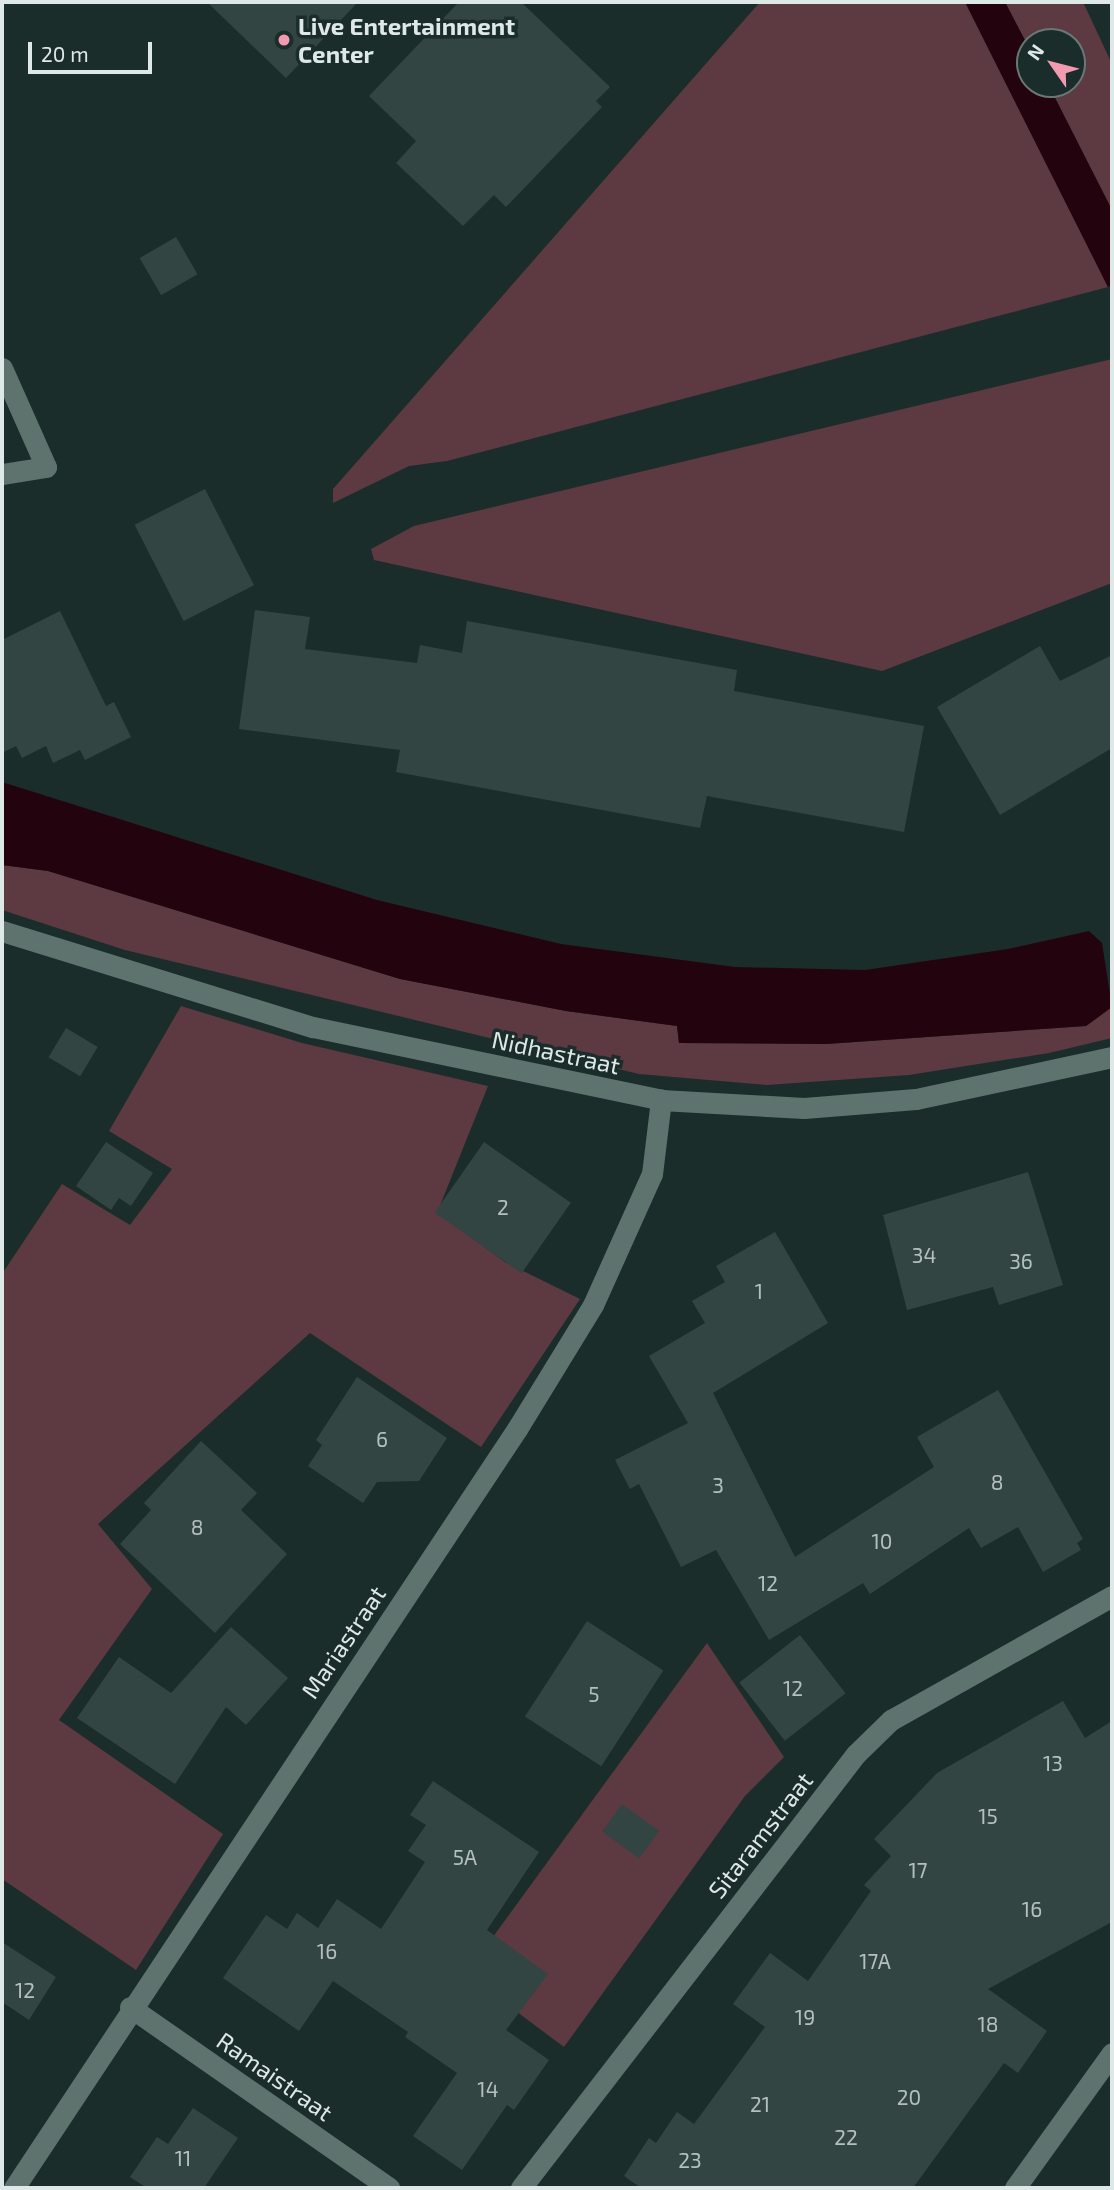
<!DOCTYPE html>
<html>
<head>
<meta charset="utf-8">
<style>
  body { margin:0 }
  #map { position:relative; width:1114px; height:2190px; overflow:hidden; background:#1b2d2a; font-family:"Exo 2",sans-serif }
  div>[style] { position:absolute }
  .green>* { inset:0; background:#5d3942 }
  .water>* { inset:0; background:#23040e }
  .building>* { inset:0; background:#334542; transform-origin:0 0 }
  .street>* { height:21px; margin:-10.5px; padding:0 10.5px; transform-origin:10.5px; border-radius:10.5px; background:#5e726e }
  .dots>* { width:19px; height:19px; translate:-50% -50%; box-sizing:border-box; border:4px solid #1b2d2a; border-radius:50% }
  span { translate:-50% -50%; white-space:nowrap; text-align:center; line-height:1.15; -webkit-text-stroke:7px #1b2d2a; paint-order:stroke }
  .number-label { font-size:21px; color:#b3c0be }
  .number-label span { -webkit-text-stroke-width:0 }
  .poi-label { font-size:24px; color:#dee9e7; font-weight:700 }
  .left { translate:0 -50%; text-align:left }
  .street-label { font-size:24px; color:#dee9e7 }
  .frame { position:absolute; inset:0; border:4px solid #dee9e7; pointer-events:none }
  .north { position:absolute; left:1016px; top:28px; width:70px; height:70px; box-sizing:border-box; background:#1b2d2a; border:2px solid #697876; border-radius:50%; rotate:305deg; font-size:19px; font-weight:700; line-height:28px; text-align:center; color:#dee9e7 }
  .north::after { content:''; display:block; margin:auto; width:24px; height:32px; background:#f29aaf; clip-path:polygon(50% 0,100% 100%,50% 72%,0 100%) }
  .scale { position:absolute; left:28px; top:42px; width:124px; height:32px; box-sizing:border-box; border:4px solid #dee9e7; border-top:0; padding-left:9px; font-size:21px; line-height:24px; white-space:nowrap; color:#dee9e7; -webkit-text-stroke:5px #1b2d2a; paint-order:stroke }
</style>
</head>
<body>
<div id="map">
  <div class="green">
    <i style="clip-path:polygon(760px 2px,965px 2px,1108px 287px,447px 461px,409px 466px,333px 503px,333px 489px)"></i>
    <i style="clip-path:polygon(1005px 2px,1083px 2px,1112px 64px,1112px 210px,1048px 84px,1072px 84px,1072px 42px,1030px 42px,1030px 50px)"></i>
    <i style="clip-path:polygon(1112px 359px,1112px 583px,882px 671px,374px 560px,371px 549px,414px 526px)"></i>
    <i style="clip-path:polygon(2px 865px,48px 871px,400px 979px,566px 1011px,677px 1026px,679px 1043px,826px 1044px,1086px 1026px,1112px 1007px,1112px 1038px,1049px 1053px,909px 1075px,767px 1085px,639px 1074px,125px 950px,2px 910px)"></i>
    <i style="clip-path:polygon(181px 1006px,302px 1043px,488px 1086px,437px 1213px,505px 1262px,580px 1299px,481px 1447px,310px 1333px,98px 1524px,152px 1589px,59px 1720px,223px 1834px,136px 1970px,2px 1879px,2px 1274px,62px 1184px,130px 1225px,172px 1169px,109px 1131px)"></i>
    <i style="clip-path:polygon(707px 1643px,784px 1757px,745px 1796px,564px 2047px,466px 1974px)"></i>
  </div>
  <div class="water">
    <i style="clip-path:polygon(965px 2px,1005px 2px,1030px 50px,1030px 84px,1048px 84px,1112px 210px,1112px 285px,1108px 287px)"></i>
    <i style="clip-path:polygon(2px 782px,377px 900px,561px 944px,735px 967px,865px 970px,1008px 949px,1089px 931px,1102px 943px,1112px 1007px,1086px 1026px,826px 1044px,679px 1043px,677px 1026px,566px 1011px,400px 979px,48px 871px,2px 865px)"></i>
  </div>
  <div class="building">
    <i style="clip-path:polygon(207px 2px,358px 2px,286px 78px)"></i>
    <i style="clip-path:polygon(459px 2px,521px 2px,610px 87px,596px 101px,602px 107px,506px 207px,494px 195px,463px 226px,396px 163px,416px 141px,369px 96px)"></i>
    <i style="left:176px;top:237px;width:43px;height:42px;rotate:60deg"></i>
    <i style="left:205px;top:489px;width:108px;height:79px;rotate:63deg"></i>
    <i style="clip-path:polygon(255px 610px,310px 617px,305px 649px,417px 663px,420px 645px,462px 653px,467px 621px,737px 670px,734px 691px,924px 726px,904px 832px,707px 796px,700px 828px,396px 772px,400px 750px,239px 729px)"></i>
    <i style="clip-path:polygon(60px 611px,106px 706px,114px 702px,131px 737px,85px 760px,80px 750px,53px 763px,46px 746px,22px 758px,16px 746px,2px 753px,2px 640px)"></i>
    <i style="clip-path:polygon(1040px 646px,1060px 681px,1112px 655px,1112px 748px,1000px 815px,937px 707px)"></i>
    <i style="left:66px;top:1028px;width:37px;height:34px;rotate:31deg"></i>
    <i style="clip-path:polygon(106px 1142px,153px 1173px,131px 1206px,119px 1198px,111px 1210px,76px 1186px)"></i>
    <i style="left:484px;top:1142px;width:106px;height:86px;rotate:35deg"></i>
    <i style="clip-path:polygon(1028px 1172px,1063px 1285px,999px 1305px,993px 1287px,907px 1310px,883px 1215px)"></i>
    <i style="clip-path:polygon(775px 1232px,828px 1323px,713px 1393px,795px 1557px,934px 1467px,917px 1437px,998px 1390px,1083px 1539px,1077px 1543px,1081px 1550px,1043px 1572px,1018px 1527px,981px 1548px,969px 1528px,870px 1594px,863px 1583px,769px 1640px,716px 1550px,681px 1567px,639px 1484px,630px 1489px,615px 1460px,688px 1423px,649px 1356px,705px 1323px,692px 1301px,725px 1282px,716px 1266px)"></i>
    <i style="clip-path:polygon(357px 1377px,447px 1438px,419px 1481px,377px 1482px,363px 1503px,308px 1466px,322px 1445px,316px 1440px)"></i>
    <i style="clip-path:polygon(201px 1441px,257px 1493px,241px 1510px,287px 1554px,215px 1633px,120px 1544px,151px 1510px,144px 1503px)"></i>
    <i style="left:587px;top:1621px;width:91px;height:114px;rotate:33deg"></i>
    <i style="clip-path:polygon(231px 1627px,288px 1678px,246px 1725px,226px 1707px,175px 1784px,77px 1718px,119px 1657px,171px 1693px)"></i>
    <i style="left:800px;top:1635px;width:74px;height:77px;rotate:52deg"></i>
    <i style="clip-path:polygon(1063px 1701px,1085px 1738px,1112px 1721px,1112px 1922px,988px 1989px,1047px 2031px,1018px 2073px,1004px 2063px,913px 2188px,641px 2188px,624px 2176px,649px 2138px,656px 2143px,677px 2112px,694px 2124px,765px 2027px,733px 2004px,770px 1953px,808px 1981px,871px 1891px,864px 1885px,891px 1856px,874px 1839px,937px 1773px)"></i>
    <i style="clip-path:polygon(433px 1781px,539px 1852px,487px 1930px,548px 1974px,506px 2030px,549px 2060px,514px 2110px,507px 2105px,462px 2170px,413px 2136px,457px 2073px,405px 2037px,408px 2032px,333px 1981px,299px 2031px,223px 1978px,266px 1915px,287px 1929px,297px 1913px,318px 1928px,337px 1899px,381px 1929px,425px 1862px,408px 1851px,426px 1825px,410px 1815px)"></i>
    <i style="left:622px;top:1804px;width:46px;height:34px;rotate:36deg"></i>
    <i style="clip-path:polygon(2px 1942px,56px 1977px,29px 2020px,2px 2002px)"></i>
    <i style="clip-path:polygon(193px 2108px,238px 2138px,204px 2188px,147px 2188px,130px 2177px,157px 2137px,168px 2144px)"></i>
  </div>
  <div class="street">
    <i style="left:2px;top:368px;width:108px;rotate:66deg"></i>
    <i style="left:46px;top:467px;width:45px;rotate:171deg"></i>
    <i style="left:2px;top:931px;width:325px;rotate:17.2deg"></i>
    <i style="left:313px;top:1027px;width:356px;rotate:11.8deg"></i>
    <i style="left:661px;top:1100px;width:143px;rotate:3.2deg"></i>
    <i style="left:804px;top:1108px;width:112px;rotate:-4.6deg"></i>
    <i style="left:916px;top:1099px;width:200px;rotate:-12.1deg"></i>
    <i style="left:130px;top:2007px;width:316px;rotate:34.9deg"></i>
    <i style="left:14px;top:2188px;width:911px;rotate:-56.47deg"></i>
    <i style="left:517px;top:1429px;width:145px;rotate:-58.5deg"></i>
    <i style="left:593px;top:1305px;width:144px;rotate:-65.8deg"></i>
    <i style="left:652px;top:1174px;width:75px;rotate:-83.1deg"></i>
    <i style="left:521px;top:2188px;width:548px;rotate:-52.34deg"></i>
    <i style="left:856px;top:1754px;width:49px;rotate:-44.2deg"></i>
    <i style="left:891px;top:1720px;width:253px;rotate:-29.3deg"></i>
    <i style="left:1015px;top:2188px;width:166px;rotate:-54.3deg"></i>
  </div>
  <div class="dots">
    <i style="left:284px;top:40px;background:#f29aaf"></i>
  </div>
  <div class="number-label">
    <span style="left:503px;top:1207px">2</span>
    <span style="left:924px;top:1255px">34</span>
    <span style="left:1021px;top:1261px">36</span>
    <span style="left:759px;top:1291px">1</span>
    <span style="left:382px;top:1439px">6</span>
    <span style="left:997px;top:1482px">8</span>
    <span style="left:718px;top:1485px">3</span>
    <span style="left:197px;top:1527px">8</span>
    <span style="left:882px;top:1541px">10</span>
    <span style="left:768px;top:1583px">12</span>
    <span style="left:793px;top:1688px">12</span>
    <span style="left:594px;top:1694px">5</span>
    <span style="left:1053px;top:1763px">13</span>
    <span style="left:988px;top:1816px">15</span>
    <span style="left:465px;top:1857px">5A</span>
    <span style="left:918px;top:1870px">17</span>
    <span style="left:1032px;top:1909px">16</span>
    <span style="left:327px;top:1951px">16</span>
    <span style="left:875px;top:1961px">17A</span>
    <span style="left:25px;top:1990px">12</span>
    <span style="left:805px;top:2017px">19</span>
    <span style="left:988px;top:2024px">18</span>
    <span style="left:488px;top:2089px">14</span>
    <span style="left:909px;top:2097px">20</span>
    <span style="left:760px;top:2104px">21</span>
    <span style="left:846px;top:2137px">22</span>
    <span style="left:183px;top:2158px">11</span>
    <span style="left:690px;top:2160px">23</span>
  </div>
  <div class="poi-label">
    <span class="left" style="left:298px;top:40px">Live Entertainment<br>Center</span>
  </div>
  <div class="street-label">
    <span style="left:556px;top:1052px;rotate:12deg">Nidhastraat</span>
    <span style="left:343px;top:1642px;rotate:-56deg">Mariastraat</span>
    <span style="left:760px;top:1835px;rotate:-52deg">Sitaramstraat</span>
    <span style="left:275px;top:2076px;rotate:35deg">Ramaistraat</span>
  </div>
  <div class="frame"></div>
  <div class="north">N</div>
  <div class="scale">20 m</div>
</div>
</body>
</html>
